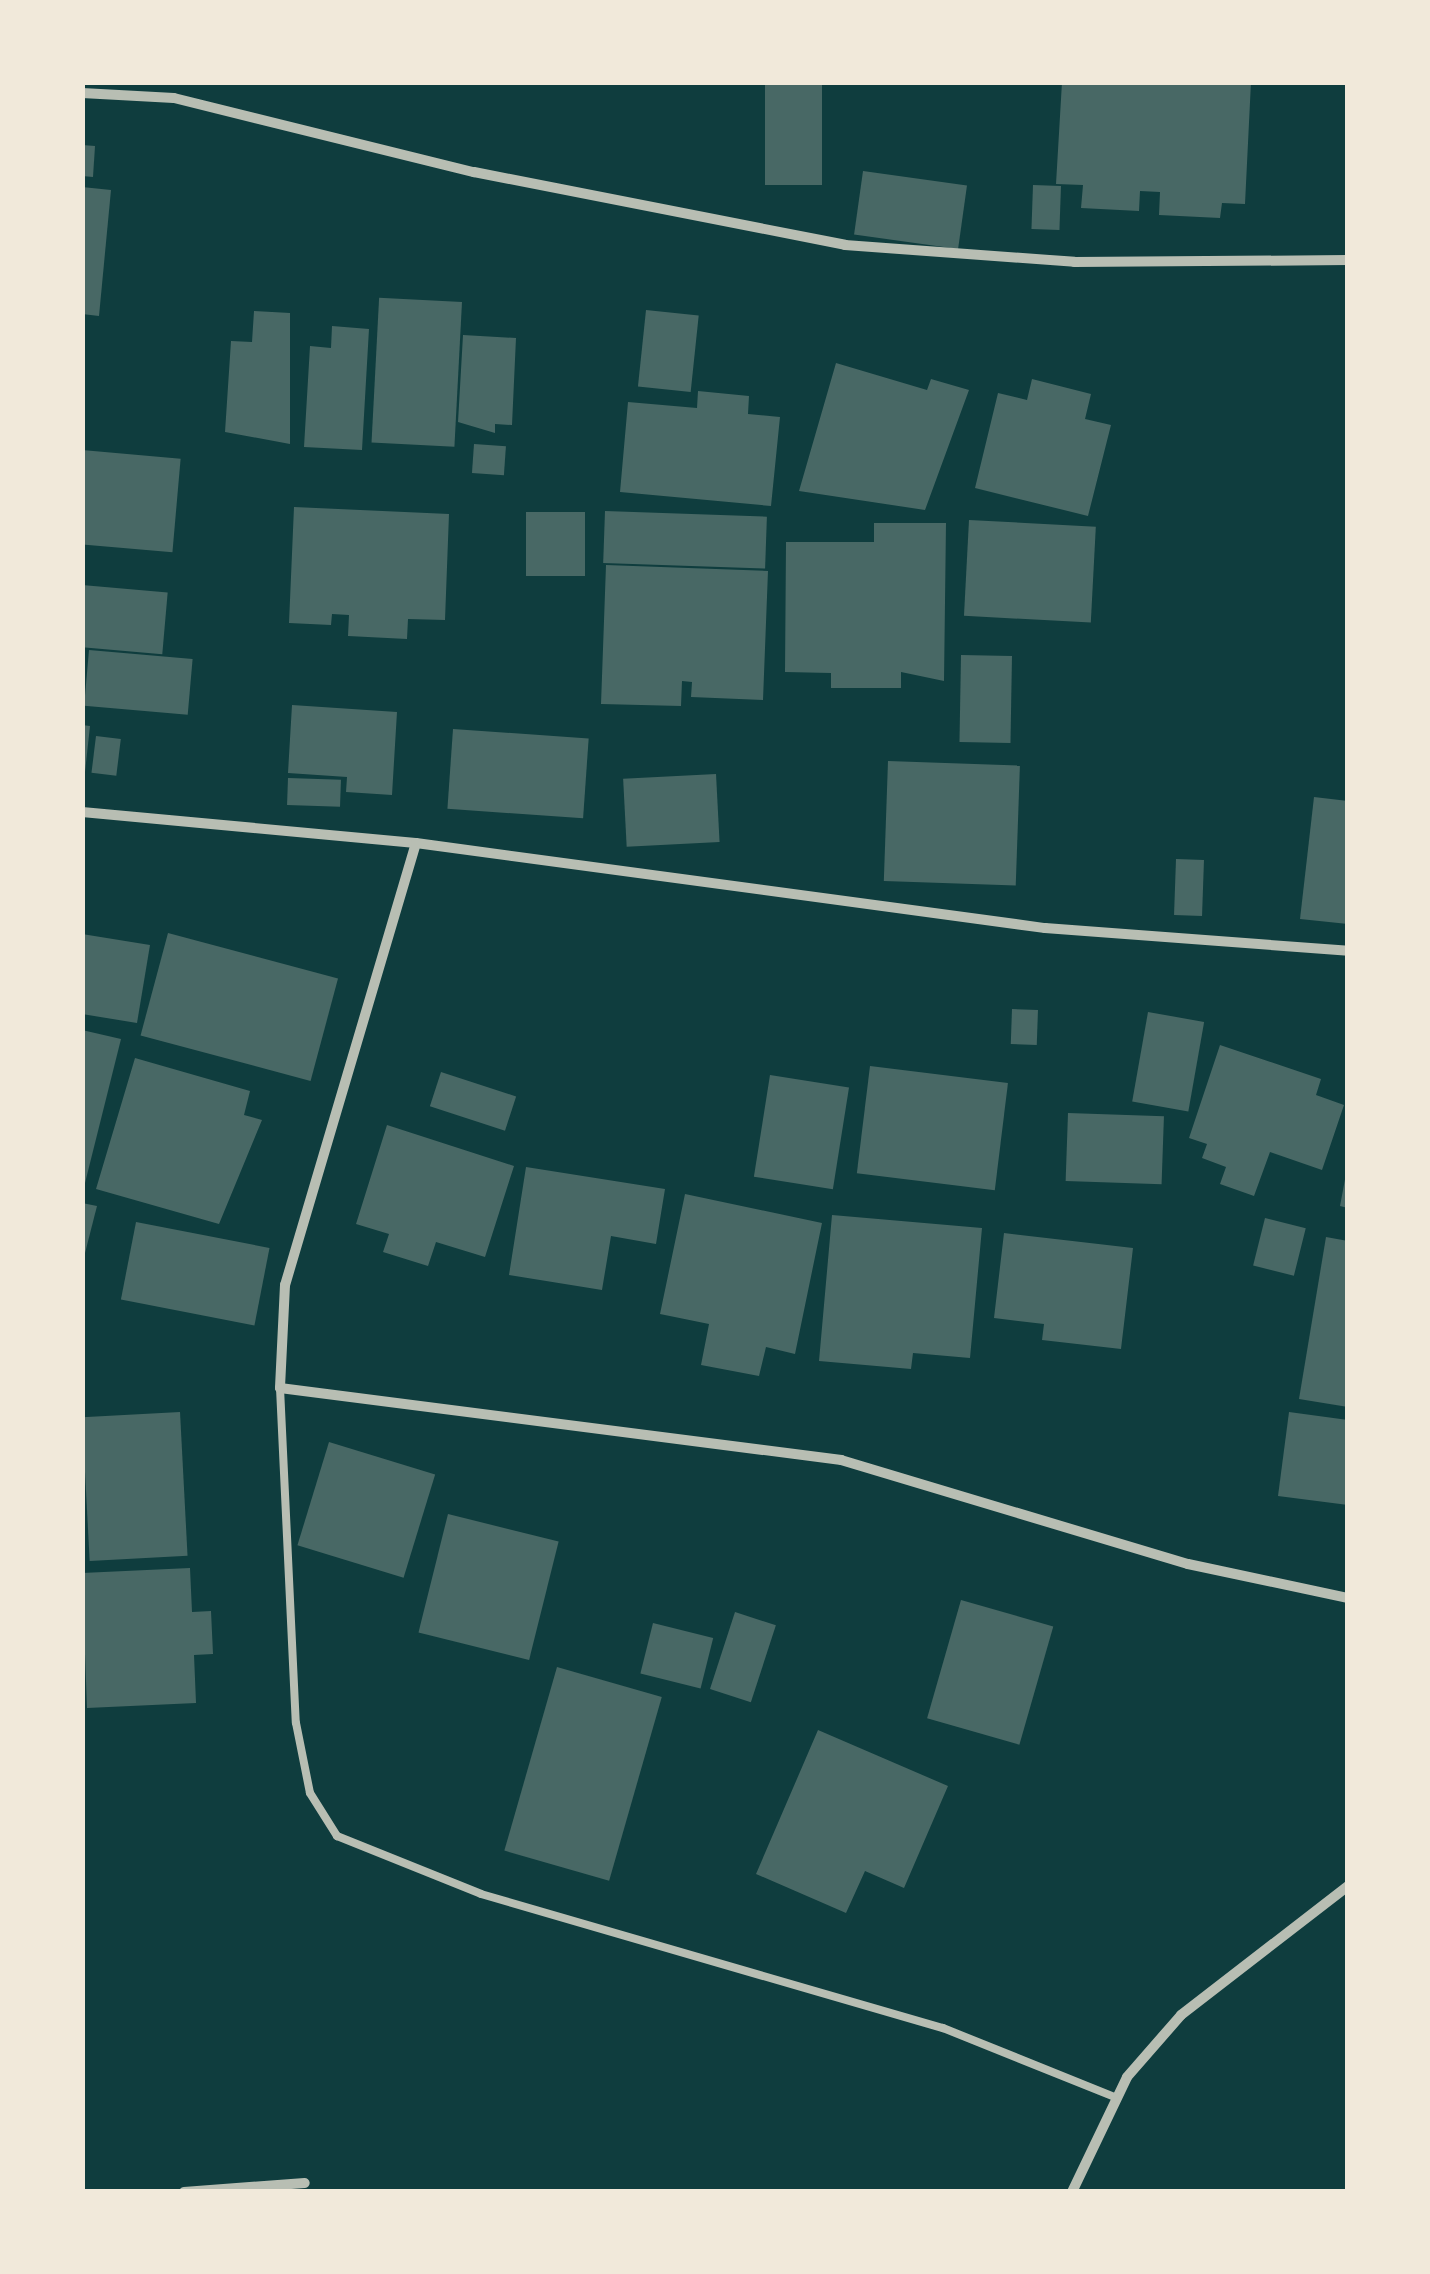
<!DOCTYPE html>
<html>
<head>
<meta charset="utf-8">
<style>
  body { margin:0 }
  #map { position:relative; width:1430px; height:2274px; overflow:hidden; background:#0f3d3e; font-family:"Golos Text",sans-serif }
  div>[style] { position:absolute }
  .building>* { inset:0; background:#486865; transform-origin:0 0 }
  .service>* { height:8px; margin:-4px; padding:0 4px; transform-origin:4px; border-radius:4px; background:#b8beb3 }
  .minor>* { height:10px; margin:-5px; padding:0 5px; transform-origin:5px; border-radius:5px; background:#b8beb3 }
  span { translate:-50% -50%; white-space:nowrap; text-align:center; line-height:1.15; -webkit-text-stroke:10px #f1e9da; paint-order:stroke }
  .frame { position:absolute; inset:0; border:85px solid #f1e9da; pointer-events:none }
</style>
</head>
<body>
<div id="map">
  <div class="building">
    <i style="left:765px;top:82px;width:57px;height:103px"></i>
    <i style="clip-path:polygon(1062px 82px,1251px 82px,1245px 204px,1222px 203px,1220px 218px,1159px 215px,1160px 192px,1140px 191px,1139px 211px,1081px 208px,1083px 185px,1056px 184px)"></i>
    <i style="clip-path:polygon(82px 145px,95px 146px,93px 177px,82px 176px)"></i>
    <i style="left:863px;top:171px;width:105px;height:64px;rotate:8deg"></i>
    <i style="left:1033px;top:185px;width:28px;height:44px;rotate:2deg"></i>
    <i style="clip-path:polygon(82px 187px,111px 190px,99px 316px,82px 314px)"></i>
    <i style="left:462px;top:302px;width:145px;height:83px;rotate:93deg"></i>
    <i style="left:646px;top:310px;width:53px;height:77px;rotate:6deg"></i>
    <i style="clip-path:polygon(254px 311px,290px 313px,290px 444px,225px 432px,231px 341px,252px 342px)"></i>
    <i style="clip-path:polygon(332px 326px,369px 329px,362px 450px,304px 447px,310px 346px,331px 348px)"></i>
    <i style="clip-path:polygon(463px 335px,516px 338px,512px 425px,495px 424px,495px 433px,458px 422px)"></i>
    <i style="clip-path:polygon(836px 363px,927px 390px,931px 379px,969px 390px,925px 510px,799px 491px)"></i>
    <i style="clip-path:polygon(1032px 379px,1091px 394px,1085px 419px,1111px 425px,1088px 516px,975px 488px,998px 393px,1027px 400px)"></i>
    <i style="clip-path:polygon(698px 391px,749px 396px,748px 414px,780px 417px,771px 506px,620px 492px,628px 402px,697px 408px)"></i>
    <i style="left:474px;top:444px;width:32px;height:29px;rotate:4deg"></i>
    <i style="left:82px;top:450px;width:99px;height:94px;rotate:5deg"></i>
    <i style="clip-path:polygon(294px 507px,449px 514px,445px 620px,408px 619px,407px 639px,348px 636px,349px 615px,332px 614px,331px 625px,289px 623px)"></i>
    <i style="left:605px;top:511px;width:162px;height:52px;rotate:2deg"></i>
    <i style="left:526px;top:512px;width:59px;height:64px"></i>
    <i style="left:969px;top:520px;width:127px;height:96px;rotate:3deg"></i>
    <i style="clip-path:polygon(874px 523px,946px 523px,944px 681px,901px 672px,901px 688px,831px 688px,831px 673px,785px 672px,786px 542px,874px 542px)"></i>
    <i style="clip-path:polygon(606px 565px,768px 571px,763px 700px,691px 697px,692px 682px,682px 681px,681px 706px,601px 704px)"></i>
    <i style="left:82px;top:585px;width:86px;height:62px;rotate:5deg"></i>
    <i style="left:89px;top:650px;width:104px;height:56px;rotate:5deg"></i>
    <i style="left:961px;top:655px;width:51px;height:87px;rotate:1deg"></i>
    <i style="clip-path:polygon(292px 705px,397px 712px,392px 795px,346px 792px,347px 777px,288px 773px)"></i>
    <i style="clip-path:polygon(82px 725px,90px 726px,85px 772px,82px 772px)"></i>
    <i style="left:453px;top:729px;width:136px;height:80px;rotate:4deg"></i>
    <i style="left:96px;top:736px;width:25px;height:37px;rotate:7deg"></i>
    <i style="left:888px;top:761px;width:132px;height:120px;rotate:2deg"></i>
    <i style="left:716px;top:774px;width:68px;height:93px;rotate:87deg"></i>
    <i style="left:288px;top:778px;width:53px;height:27px;rotate:2deg"></i>
    <i style="clip-path:polygon(1314px 797px,1348px 801px,1348px 924px,1300px 919px)"></i>
    <i style="left:1176px;top:859px;width:28px;height:56px;rotate:2deg"></i>
    <i style="left:168px;top:933px;width:176px;height:106px;rotate:15deg"></i>
    <i style="clip-path:polygon(82px 934px,150px 945px,137px 1023px,82px 1014px)"></i>
    <i style="left:1012px;top:1009px;width:26px;height:35px;rotate:2deg"></i>
    <i style="left:1148px;top:1012px;width:57px;height:91px;rotate:10deg"></i>
    <i style="clip-path:polygon(82px 1030px,121px 1039px,84px 1187px,82px 1187px)"></i>
    <i style="clip-path:polygon(1220px 1045px,1321px 1079px,1316px 1095px,1344px 1105px,1322px 1170px,1270px 1152px,1254px 1196px,1220px 1184px,1226px 1167px,1202px 1158px,1207px 1144px,1189px 1138px)"></i>
    <i style="clip-path:polygon(135px 1058px,250px 1091px,244px 1115px,262px 1120px,219px 1224px,96px 1189px)"></i>
    <i style="left:870px;top:1066px;width:139px;height:108px;rotate:7deg"></i>
    <i style="left:441px;top:1072px;width:79px;height:36px;rotate:18deg"></i>
    <i style="left:770px;top:1075px;width:80px;height:103px;rotate:9deg"></i>
    <i style="left:1068px;top:1113px;width:96px;height:68px;rotate:2deg"></i>
    <i style="clip-path:polygon(387px 1125px,514px 1166px,485px 1257px,436px 1242px,428px 1266px,383px 1252px,389px 1234px,356px 1224px)"></i>
    <i style="clip-path:polygon(526px 1167px,665px 1189px,656px 1244px,611px 1236px,602px 1290px,509px 1275px)"></i>
    <i style="clip-path:polygon(1346px 1174px,1348px 1174px,1348px 1208px,1340px 1206px)"></i>
    <i style="clip-path:polygon(685px 1194px,822px 1223px,795px 1354px,766px 1347px,759px 1376px,701px 1365px,709px 1324px,660px 1314px)"></i>
    <i style="clip-path:polygon(82px 1203px,97px 1206px,84px 1257px,82px 1257px)"></i>
    <i style="clip-path:polygon(832px 1215px,982px 1228px,970px 1358px,913px 1353px,911px 1369px,819px 1361px)"></i>
    <i style="left:1265px;top:1218px;width:42px;height:49px;rotate:14deg"></i>
    <i style="left:136px;top:1222px;width:136px;height:79px;rotate:11deg"></i>
    <i style="clip-path:polygon(1004px 1233px,1133px 1248px,1121px 1349px,1042px 1340px,1044px 1324px,994px 1318px)"></i>
    <i style="clip-path:polygon(1326px 1237px,1348px 1241px,1348px 1407px,1299px 1399px)"></i>
    <i style="left:180px;top:1412px;width:144px;height:98px;rotate:87deg"></i>
    <i style="clip-path:polygon(1289px 1412px,1348px 1420px,1348px 1505px,1278px 1496px)"></i>
    <i style="left:329px;top:1442px;width:111px;height:108px;rotate:17deg"></i>
    <i style="left:448px;top:1514px;width:114px;height:122px;rotate:14deg"></i>
    <i style="clip-path:polygon(190px 1568px,192px 1612px,211px 1611px,213px 1654px,194px 1655px,196px 1703px,87px 1708px,82px 1573px)"></i>
    <i style="left:961px;top:1600px;width:96px;height:123px;rotate:16deg"></i>
    <i style="left:735px;top:1612px;width:43px;height:81px;rotate:18deg"></i>
    <i style="left:653px;top:1623px;width:62px;height:52px;rotate:14deg"></i>
    <i style="left:557px;top:1667px;width:109px;height:191px;rotate:16deg"></i>
    <i style="clip-path:polygon(818px 1730px,948px 1786px,904px 1888px,865px 1871px,846px 1913px,756px 1874px)"></i>
  </div>
  <div class="service">
    <i style="left:280px;top:1388px;width:335px;rotate:87.3deg"></i>
    <i style="left:296px;top:1723px;width:71px;rotate:78.7deg"></i>
    <i style="left:310px;top:1793px;width:51px;rotate:57.9deg"></i>
    <i style="left:337px;top:1836px;width:155px;rotate:21.9deg"></i>
    <i style="left:481px;top:1894px;width:481px;rotate:16.2deg"></i>
    <i style="left:943px;top:2028px;width:188px;rotate:21.9deg"></i>
  </div>
  <div class="minor">
    <i style="left:82px;top:93px;width:92px;rotate:3.1deg"></i>
    <i style="left:174px;top:98px;width:309px;rotate:13.9deg"></i>
    <i style="left:474px;top:172px;width:378px;rotate:11.1deg"></i>
    <i style="left:845px;top:245px;width:230px;rotate:4.2deg"></i>
    <i style="left:1074px;top:262px;width:274px;rotate:-0.4deg"></i>
    <i style="left:82px;top:812px;width:335px;rotate:5.3deg"></i>
    <i style="left:416px;top:843px;width:635px;rotate:7.7deg"></i>
    <i style="left:1045px;top:928px;width:304px;rotate:4.3deg"></i>
    <i style="left:416px;top:843px;width:461px;rotate:106.5deg"></i>
    <i style="left:285px;top:1285px;width:103px;rotate:92.8deg"></i>
    <i style="left:280px;top:1388px;width:566px;rotate:7.31deg"></i>
    <i style="left:841px;top:1460px;width:362px;rotate:16.7deg"></i>
    <i style="left:1188px;top:1564px;width:164px;rotate:12deg"></i>
    <i style="left:184px;top:2192px;width:121px;rotate:-4.3deg"></i>
    <i style="left:1072px;top:2192px;width:127px;rotate:-64.4deg"></i>
    <i style="left:1127px;top:2077px;width:82px;rotate:-48.9deg"></i>
    <i style="left:1181px;top:2015px;width:211px;rotate:-37.7deg"></i>
  </div>
  <div class="frame"></div>
</div>
</body>
</html>
